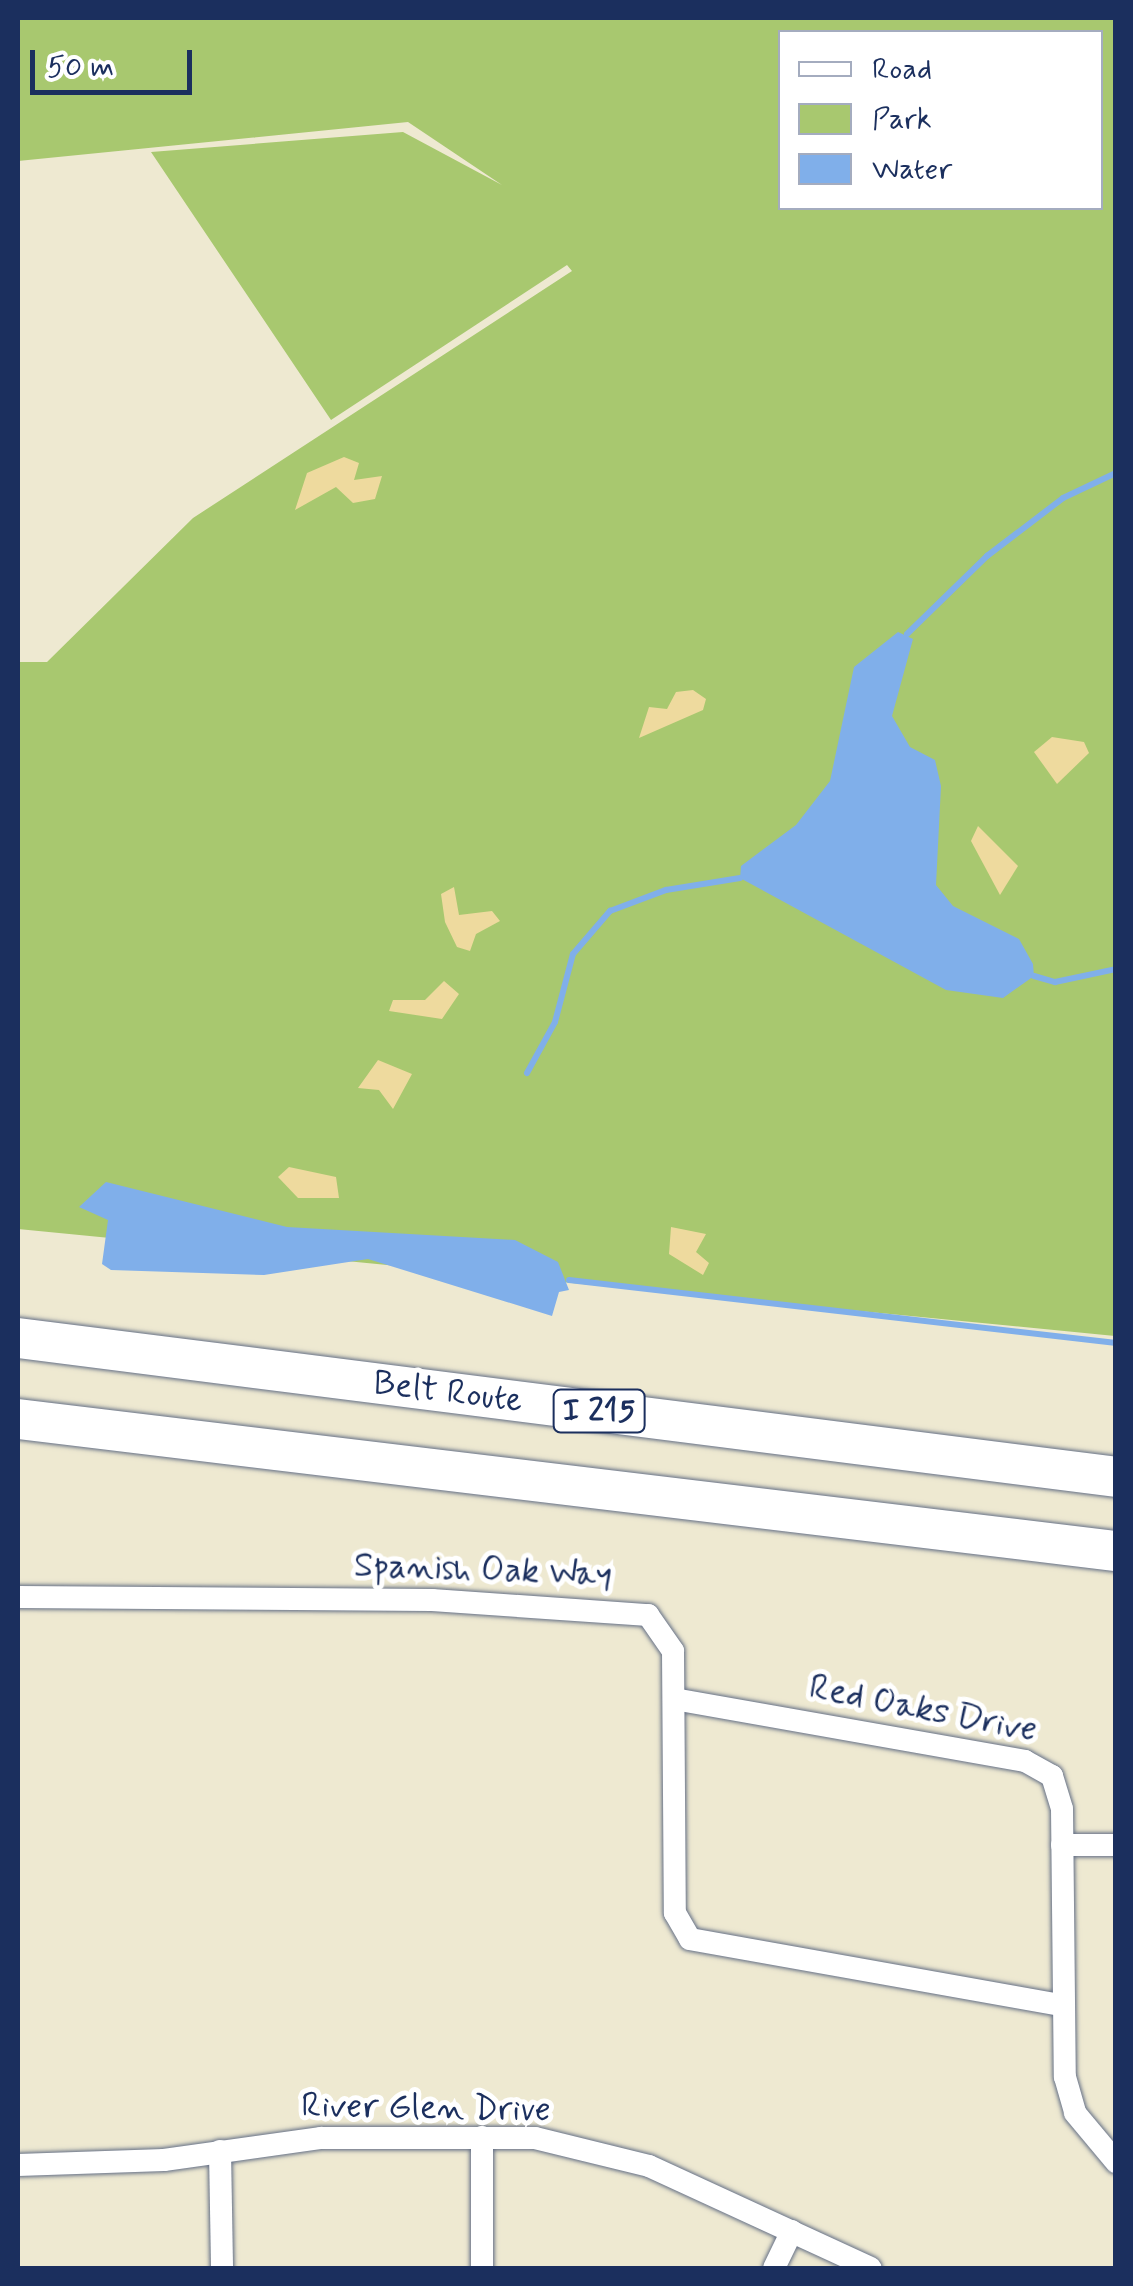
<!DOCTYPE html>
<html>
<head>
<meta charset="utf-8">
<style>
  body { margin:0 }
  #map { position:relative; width:1133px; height:2286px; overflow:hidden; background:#eee9d1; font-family:Mynerve,sans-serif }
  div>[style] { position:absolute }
  .green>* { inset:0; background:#a8c86f }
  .sand>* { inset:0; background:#eeda9e }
  .water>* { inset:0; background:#80afea }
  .stream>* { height:6px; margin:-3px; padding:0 3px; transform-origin:3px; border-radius:3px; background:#80afea }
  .roads { filter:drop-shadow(0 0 2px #657086) drop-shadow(0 0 2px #657086) }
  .street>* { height:22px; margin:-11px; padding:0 11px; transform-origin:11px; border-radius:11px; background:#fff }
  .highway>* { height:40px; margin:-20px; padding:0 20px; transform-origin:20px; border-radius:20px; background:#fff }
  span { translate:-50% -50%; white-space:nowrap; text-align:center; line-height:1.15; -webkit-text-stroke:10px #fff; paint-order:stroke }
  .shield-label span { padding:2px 8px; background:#fff; border:2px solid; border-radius:8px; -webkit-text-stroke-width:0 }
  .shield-label { font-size:32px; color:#1b2f5e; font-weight:700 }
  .street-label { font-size:35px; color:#1b2f5e }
  .frame { position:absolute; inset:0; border:20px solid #1b2f5e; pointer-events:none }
  .legend { position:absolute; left:778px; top:30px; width:325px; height:180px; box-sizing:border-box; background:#fff; border:2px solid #a4acbf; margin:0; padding:12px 18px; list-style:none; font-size:30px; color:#1b2f5e }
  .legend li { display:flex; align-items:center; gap:20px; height:50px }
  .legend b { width:50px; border:2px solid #a4acbf }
  .scale { position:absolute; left:30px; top:50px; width:162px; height:45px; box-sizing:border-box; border:5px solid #1b2f5e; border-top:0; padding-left:12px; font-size:30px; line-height:35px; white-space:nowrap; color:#1b2f5e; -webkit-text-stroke:8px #fff; paint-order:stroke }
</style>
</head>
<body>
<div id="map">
  <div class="green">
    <i style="clip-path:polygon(evenodd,18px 18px,1115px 18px,1115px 1336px,18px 1229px,18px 662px,47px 662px,193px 518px,572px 271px,567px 265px,331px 420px,151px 152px,403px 132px,502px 185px,408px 122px,18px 161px,18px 18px,780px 32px,1100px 32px,1100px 208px,780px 208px,780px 32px)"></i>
  </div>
  <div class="sand">
    <i style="clip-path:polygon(344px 457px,359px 463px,354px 480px,382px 476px,375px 499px,353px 503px,336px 487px,295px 510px,307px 473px)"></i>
    <i style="clip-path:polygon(693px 690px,706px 699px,703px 710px,639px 738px,649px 707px,667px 709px,676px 692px)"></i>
    <i style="clip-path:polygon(1052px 737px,1084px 742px,1089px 753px,1057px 784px,1034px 752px)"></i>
    <i style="clip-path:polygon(978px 826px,1018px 866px,1000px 895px,971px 841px)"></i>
    <i style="clip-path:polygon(454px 887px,459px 915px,492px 911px,500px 921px,476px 934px,470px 951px,457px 947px,445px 922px,441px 894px)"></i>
    <i style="clip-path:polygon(444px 981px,459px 994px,442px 1019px,389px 1011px,393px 1000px,425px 1000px)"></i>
    <i style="clip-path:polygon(378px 1060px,412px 1074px,393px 1109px,379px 1090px,358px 1088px)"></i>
    <i style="clip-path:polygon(289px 1167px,336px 1177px,339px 1198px,298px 1198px,278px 1177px)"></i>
    <i style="clip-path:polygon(671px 1227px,706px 1234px,696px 1252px,709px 1263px,703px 1275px,669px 1254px)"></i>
  </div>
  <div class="water">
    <i style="clip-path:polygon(898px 632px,913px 639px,892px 716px,910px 747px,935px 760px,941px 786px,936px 885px,953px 906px,1019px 939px,1033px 964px,1034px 976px,1003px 998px,946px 990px,740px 878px,741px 866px,796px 825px,830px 781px,854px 667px)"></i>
    <i style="clip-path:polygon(106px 1182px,287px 1227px,515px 1240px,558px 1262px,569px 1290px,559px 1292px,552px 1316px,368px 1259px,264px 1275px,111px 1270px,102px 1264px,108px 1220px,79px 1207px)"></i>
  </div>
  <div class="stream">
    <i style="left:907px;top:634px;width:112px;rotate:-44.3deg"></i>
    <i style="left:987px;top:556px;width:96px;rotate:-37.3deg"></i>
    <i style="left:1063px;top:498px;width:59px;rotate:-25.3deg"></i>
    <i style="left:1034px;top:976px;width:22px;rotate:16deg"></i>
    <i style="left:1055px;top:982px;width:62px;rotate:-12deg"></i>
    <i style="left:527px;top:1073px;width:58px;rotate:-61.2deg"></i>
    <i style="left:555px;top:1022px;width:70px;rotate:-75.2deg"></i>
    <i style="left:573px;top:954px;width:57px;rotate:-49.3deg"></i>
    <i style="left:610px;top:911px;width:60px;rotate:-20.6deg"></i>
    <i style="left:666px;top:890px;width:75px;rotate:-9.2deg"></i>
    <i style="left:569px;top:1280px;width:551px;rotate:6.57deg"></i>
  </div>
  <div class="roads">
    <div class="street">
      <i style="left:18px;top:1597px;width:414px;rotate:0.4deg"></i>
      <i style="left:432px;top:1600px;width:217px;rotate:4deg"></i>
      <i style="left:648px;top:1615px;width:44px;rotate:55.2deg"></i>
      <i style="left:673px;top:1651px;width:262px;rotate:89.6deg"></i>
      <i style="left:675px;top:1913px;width:30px;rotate:60deg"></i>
      <i style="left:690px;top:1939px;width:378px;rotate:10.1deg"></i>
      <i style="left:674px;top:1699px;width:356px;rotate:10deg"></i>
      <i style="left:1025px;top:1761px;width:31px;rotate:29deg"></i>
      <i style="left:1052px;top:1776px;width:34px;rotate:73deg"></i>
      <i style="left:1062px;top:1809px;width:268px;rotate:89.4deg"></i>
      <i style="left:1065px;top:2077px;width:37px;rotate:74deg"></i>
      <i style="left:1075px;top:2113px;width:64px;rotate:50.1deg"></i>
      <i style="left:1062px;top:1845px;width:54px"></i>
      <i style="left:220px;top:2151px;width:117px;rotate:89deg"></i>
      <i style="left:18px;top:2165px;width:146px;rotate:-2deg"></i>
      <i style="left:164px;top:2160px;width:159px;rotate:-8deg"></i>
      <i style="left:321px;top:2138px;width:214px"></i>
      <i style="left:535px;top:2138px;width:117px;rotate:13.8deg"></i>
      <i style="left:649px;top:2166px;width:244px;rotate:24.7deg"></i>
      <i style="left:482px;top:2268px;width:131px;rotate:-90deg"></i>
      <i style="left:774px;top:2268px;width:41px;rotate:-64.1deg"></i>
    </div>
    <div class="highway">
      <i style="left:18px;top:1338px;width:1107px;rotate:7.21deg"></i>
      <i style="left:18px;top:1419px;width:1106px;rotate:6.86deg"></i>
    </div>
  </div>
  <div class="shield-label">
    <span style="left:599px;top:1411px">I 215</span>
  </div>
  <div class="street-label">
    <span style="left:448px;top:1392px;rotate:7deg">Belt Route</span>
    <span style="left:483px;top:1570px;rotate:2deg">Spanish Oak Way</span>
    <span style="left:923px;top:1709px;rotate:11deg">Red Oaks Drive</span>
    <span style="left:426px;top:2108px;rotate:1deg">River Glen Drive</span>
  </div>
  <div class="frame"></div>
  <ul class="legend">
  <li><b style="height:12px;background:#fff"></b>Road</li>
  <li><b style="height:28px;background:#a8c86f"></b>Park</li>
  <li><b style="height:28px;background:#80afea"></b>Water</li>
  </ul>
  <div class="scale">50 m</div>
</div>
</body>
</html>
